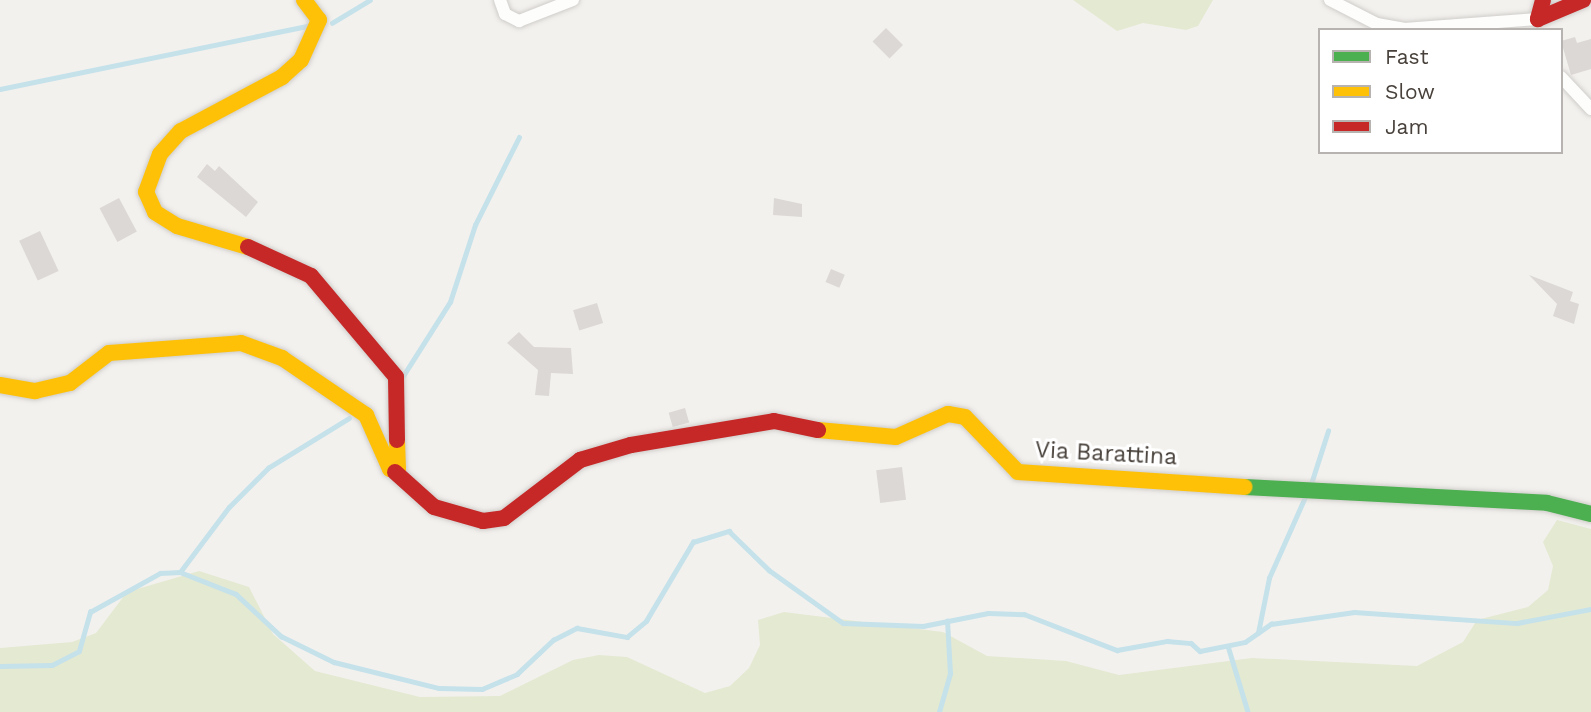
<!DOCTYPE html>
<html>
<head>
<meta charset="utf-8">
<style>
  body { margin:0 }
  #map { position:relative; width:1591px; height:712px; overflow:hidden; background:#f3f1ee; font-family:"Work Sans",sans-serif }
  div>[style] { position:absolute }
  .green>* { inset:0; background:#e4e9d2 }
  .stream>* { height:4.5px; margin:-2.25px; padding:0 2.25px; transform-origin:2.25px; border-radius:2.25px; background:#c5e1ea }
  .building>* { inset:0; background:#dbd8d5; transform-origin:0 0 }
  .roads { filter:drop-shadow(0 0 2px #cfcdca) drop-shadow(0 0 2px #cfcdca) }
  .street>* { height:12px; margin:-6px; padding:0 6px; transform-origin:6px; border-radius:6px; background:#fdfdfc }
  .fast>* { height:16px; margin:-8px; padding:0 8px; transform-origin:8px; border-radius:8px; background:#4caf50 }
  .slow>* { height:16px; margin:-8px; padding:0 8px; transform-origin:8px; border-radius:8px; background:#ffc107 }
  .jam>* { height:16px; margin:-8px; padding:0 8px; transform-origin:8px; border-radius:8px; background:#c62828 }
  span { translate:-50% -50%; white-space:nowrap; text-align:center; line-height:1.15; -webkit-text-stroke:6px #fff; paint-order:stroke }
  .street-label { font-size:23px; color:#48413b }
  .legend { position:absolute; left:1318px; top:28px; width:245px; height:126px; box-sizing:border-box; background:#fff; border:2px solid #b6b3b1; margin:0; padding:9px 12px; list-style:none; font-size:21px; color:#48413b }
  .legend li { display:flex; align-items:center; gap:14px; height:35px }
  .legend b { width:35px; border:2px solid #b6b3b1 }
</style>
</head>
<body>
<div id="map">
  <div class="green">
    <i style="clip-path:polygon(1073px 0,1213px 0,1198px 26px,1186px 30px,1143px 23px,1117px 31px)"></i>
    <i style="clip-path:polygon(1557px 520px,1591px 529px,1591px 712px,0 712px,0 648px,72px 642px,96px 633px,127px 592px,199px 571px,249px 587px,273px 634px,315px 671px,420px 697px,500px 696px,573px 660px,599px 655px,627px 657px,705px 693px,730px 686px,749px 668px,760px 645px,758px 620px,784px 612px,943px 632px,987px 656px,1066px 661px,1119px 675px,1252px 658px,1417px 666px,1463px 642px,1477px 620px,1528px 607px,1548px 590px,1553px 566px,1543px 542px)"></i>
  </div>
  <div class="stream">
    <i style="left:332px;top:23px;width:44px;rotate:-31.2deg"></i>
    <i style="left:0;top:89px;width:318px;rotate:-11.6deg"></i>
    <i style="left:403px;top:376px;width:88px;rotate:-57.6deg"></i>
    <i style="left:450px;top:302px;width:81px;rotate:-72deg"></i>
    <i style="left:475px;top:225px;width:98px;rotate:-63.4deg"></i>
    <i style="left:1310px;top:487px;width:59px;rotate:-72.2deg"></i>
    <i style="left:180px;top:572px;width:81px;rotate:-53deg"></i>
    <i style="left:229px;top:507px;width:55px;rotate:-45deg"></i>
    <i style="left:268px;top:468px;width:95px;rotate:-31.7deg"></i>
    <i style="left:1258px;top:633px;width:56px;rotate:-78.7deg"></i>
    <i style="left:1269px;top:578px;width:91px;rotate:-66deg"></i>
    <i style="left:1228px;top:646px;width:69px;rotate:73.1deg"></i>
    <i style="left:0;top:666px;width:52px;rotate:-1.1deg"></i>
    <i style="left:52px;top:665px;width:30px;rotate:-27deg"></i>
    <i style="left:79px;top:651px;width:41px;rotate:-74.2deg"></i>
    <i style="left:90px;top:612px;width:80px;rotate:-29.1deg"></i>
    <i style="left:160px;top:573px;width:20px;rotate:-3deg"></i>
    <i style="left:180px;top:572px;width:60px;rotate:21.4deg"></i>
    <i style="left:236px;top:594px;width:62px;rotate:43deg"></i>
    <i style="left:281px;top:636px;width:59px;rotate:26.1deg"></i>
    <i style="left:334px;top:662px;width:108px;rotate:13.9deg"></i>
    <i style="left:439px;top:688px;width:43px;rotate:1.3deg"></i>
    <i style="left:482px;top:689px;width:38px;rotate:-23deg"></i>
    <i style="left:517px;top:674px;width:50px;rotate:-43.4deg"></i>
    <i style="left:553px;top:640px;width:27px;rotate:-27deg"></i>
    <i style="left:577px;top:628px;width:51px;rotate:10.2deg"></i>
    <i style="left:627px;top:637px;width:25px;rotate:-40deg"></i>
    <i style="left:646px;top:621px;width:92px;rotate:-59.3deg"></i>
    <i style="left:693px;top:542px;width:38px;rotate:-17deg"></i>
    <i style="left:729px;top:531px;width:56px;rotate:44.3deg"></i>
    <i style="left:769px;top:570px;width:91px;rotate:35.6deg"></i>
    <i style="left:843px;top:623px;width:80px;rotate:2.1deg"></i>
    <i style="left:923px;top:626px;width:66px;rotate:-11.3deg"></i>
    <i style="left:988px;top:613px;width:36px;rotate:2deg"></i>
    <i style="left:1024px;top:614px;width:100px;rotate:21.2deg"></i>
    <i style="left:1117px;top:650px;width:51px;rotate:-10.2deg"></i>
    <i style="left:1167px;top:641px;width:24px;rotate:5deg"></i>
    <i style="left:1191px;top:643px;width:12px;rotate:42deg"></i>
    <i style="left:1200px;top:651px;width:46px;rotate:-11.3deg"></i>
    <i style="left:1245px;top:642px;width:32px;rotate:-35deg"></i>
    <i style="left:1271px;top:624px;width:84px;rotate:-8.2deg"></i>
    <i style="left:1354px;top:612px;width:163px;rotate:3.9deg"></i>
    <i style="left:1517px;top:623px;width:75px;rotate:-10.7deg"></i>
    <i style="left:939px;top:712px;width:40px;rotate:-74deg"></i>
    <i style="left:950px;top:674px;width:53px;rotate:-93.2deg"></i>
  </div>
  <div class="building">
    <i style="left:886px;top:28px;width:24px;height:19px;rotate:45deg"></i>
    <i style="clip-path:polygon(1575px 37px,1577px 43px,1591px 39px,1591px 69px,1571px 75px,1561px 41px)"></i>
    <i style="clip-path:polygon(207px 164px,215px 171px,219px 166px,258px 202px,246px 217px,197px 177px)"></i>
    <i style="left:119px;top:198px;width:38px;height:22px;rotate:62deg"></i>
    <i style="clip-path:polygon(774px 198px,802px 204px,802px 217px,773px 215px)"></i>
    <i style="left:40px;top:231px;width:44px;height:23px;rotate:65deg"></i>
    <i style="left:831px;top:269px;width:15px;height:14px;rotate:23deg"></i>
    <i style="clip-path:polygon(1529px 275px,1573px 292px,1570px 301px,1579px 304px,1574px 324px,1553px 316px,1557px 304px)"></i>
    <i style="left:597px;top:303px;width:21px;height:25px;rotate:73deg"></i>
    <i style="clip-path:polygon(519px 332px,534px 347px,571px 348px,573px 374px,551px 373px,549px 396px,535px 395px,538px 370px,507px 343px)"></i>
    <i style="left:685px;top:408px;width:15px;height:17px;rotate:74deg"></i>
    <i style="left:902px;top:467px;width:33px;height:26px;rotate:83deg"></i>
  </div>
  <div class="roads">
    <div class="street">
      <i style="left:500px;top:0;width:15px;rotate:70deg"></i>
      <i style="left:505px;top:14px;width:16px;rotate:27deg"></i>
      <i style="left:519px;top:21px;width:58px;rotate:-21.3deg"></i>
      <i style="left:1330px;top:0;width:53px;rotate:27.1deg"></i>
      <i style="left:1377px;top:24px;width:27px;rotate:10deg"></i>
      <i style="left:1404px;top:29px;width:134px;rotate:-4.3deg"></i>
      <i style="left:1561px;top:77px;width:44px;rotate:46.8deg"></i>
    </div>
    <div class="fast">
      <i style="left:1245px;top:487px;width:302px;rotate:3deg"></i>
      <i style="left:1547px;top:503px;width:45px;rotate:14deg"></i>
    </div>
    <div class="slow">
      <i style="left:248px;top:247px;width:74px;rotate:-163.5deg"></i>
      <i style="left:177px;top:226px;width:26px;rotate:-148deg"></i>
      <i style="left:155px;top:212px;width:22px;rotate:-114deg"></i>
      <i style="left:146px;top:192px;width:40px;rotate:-69.8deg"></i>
      <i style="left:160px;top:154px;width:31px;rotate:-48deg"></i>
      <i style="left:181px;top:131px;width:115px;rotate:-28.1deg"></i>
      <i style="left:282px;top:77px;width:25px;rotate:-42deg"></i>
      <i style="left:301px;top:60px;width:44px;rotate:-65.8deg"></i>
      <i style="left:319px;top:20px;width:25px;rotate:-127deg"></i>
      <i style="left:0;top:385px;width:36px;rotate:10deg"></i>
      <i style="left:35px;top:391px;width:36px;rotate:-13deg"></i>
      <i style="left:70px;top:383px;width:49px;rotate:-37.6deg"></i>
      <i style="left:109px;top:353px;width:132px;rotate:-4.3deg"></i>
      <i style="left:241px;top:343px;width:44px;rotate:20.1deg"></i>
      <i style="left:282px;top:358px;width:102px;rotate:34.2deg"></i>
      <i style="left:366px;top:415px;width:59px;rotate:66deg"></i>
      <i style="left:390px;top:469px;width:8px"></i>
      <i style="left:398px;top:469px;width:29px;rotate:-92deg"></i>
      <i style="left:818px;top:430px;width:78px;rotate:5.1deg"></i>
      <i style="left:896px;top:437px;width:57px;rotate:-23.9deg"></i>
      <i style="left:948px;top:414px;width:17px;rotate:10deg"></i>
      <i style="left:965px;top:417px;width:76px;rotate:46.1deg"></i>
      <i style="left:1018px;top:472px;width:227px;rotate:3.8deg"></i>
    </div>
    <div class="jam">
      <i style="left:1543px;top:0;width:20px;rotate:105deg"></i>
      <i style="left:1538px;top:19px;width:49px;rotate:-22.9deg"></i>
      <i style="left:248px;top:247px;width:69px;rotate:24.7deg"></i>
      <i style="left:311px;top:276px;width:132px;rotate:49.9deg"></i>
      <i style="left:396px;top:377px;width:63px;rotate:89.1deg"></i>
      <i style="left:395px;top:472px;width:52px;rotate:41.9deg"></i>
      <i style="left:434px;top:507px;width:51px;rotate:15.9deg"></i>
      <i style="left:483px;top:521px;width:21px;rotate:-8deg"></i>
      <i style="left:504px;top:518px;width:96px;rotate:-37.3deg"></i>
      <i style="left:580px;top:460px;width:53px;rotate:-16.4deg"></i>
      <i style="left:631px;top:445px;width:145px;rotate:-9.5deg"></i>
      <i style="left:774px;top:421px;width:45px;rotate:11.6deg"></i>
    </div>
  </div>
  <div class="street-label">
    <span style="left:1106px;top:454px;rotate:3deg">Via Barattina</span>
  </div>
  <ul class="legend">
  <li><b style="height:9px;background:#4caf50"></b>Fast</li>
  <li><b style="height:9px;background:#ffc107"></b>Slow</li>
  <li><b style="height:9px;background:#c62828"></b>Jam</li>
  </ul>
</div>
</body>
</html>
